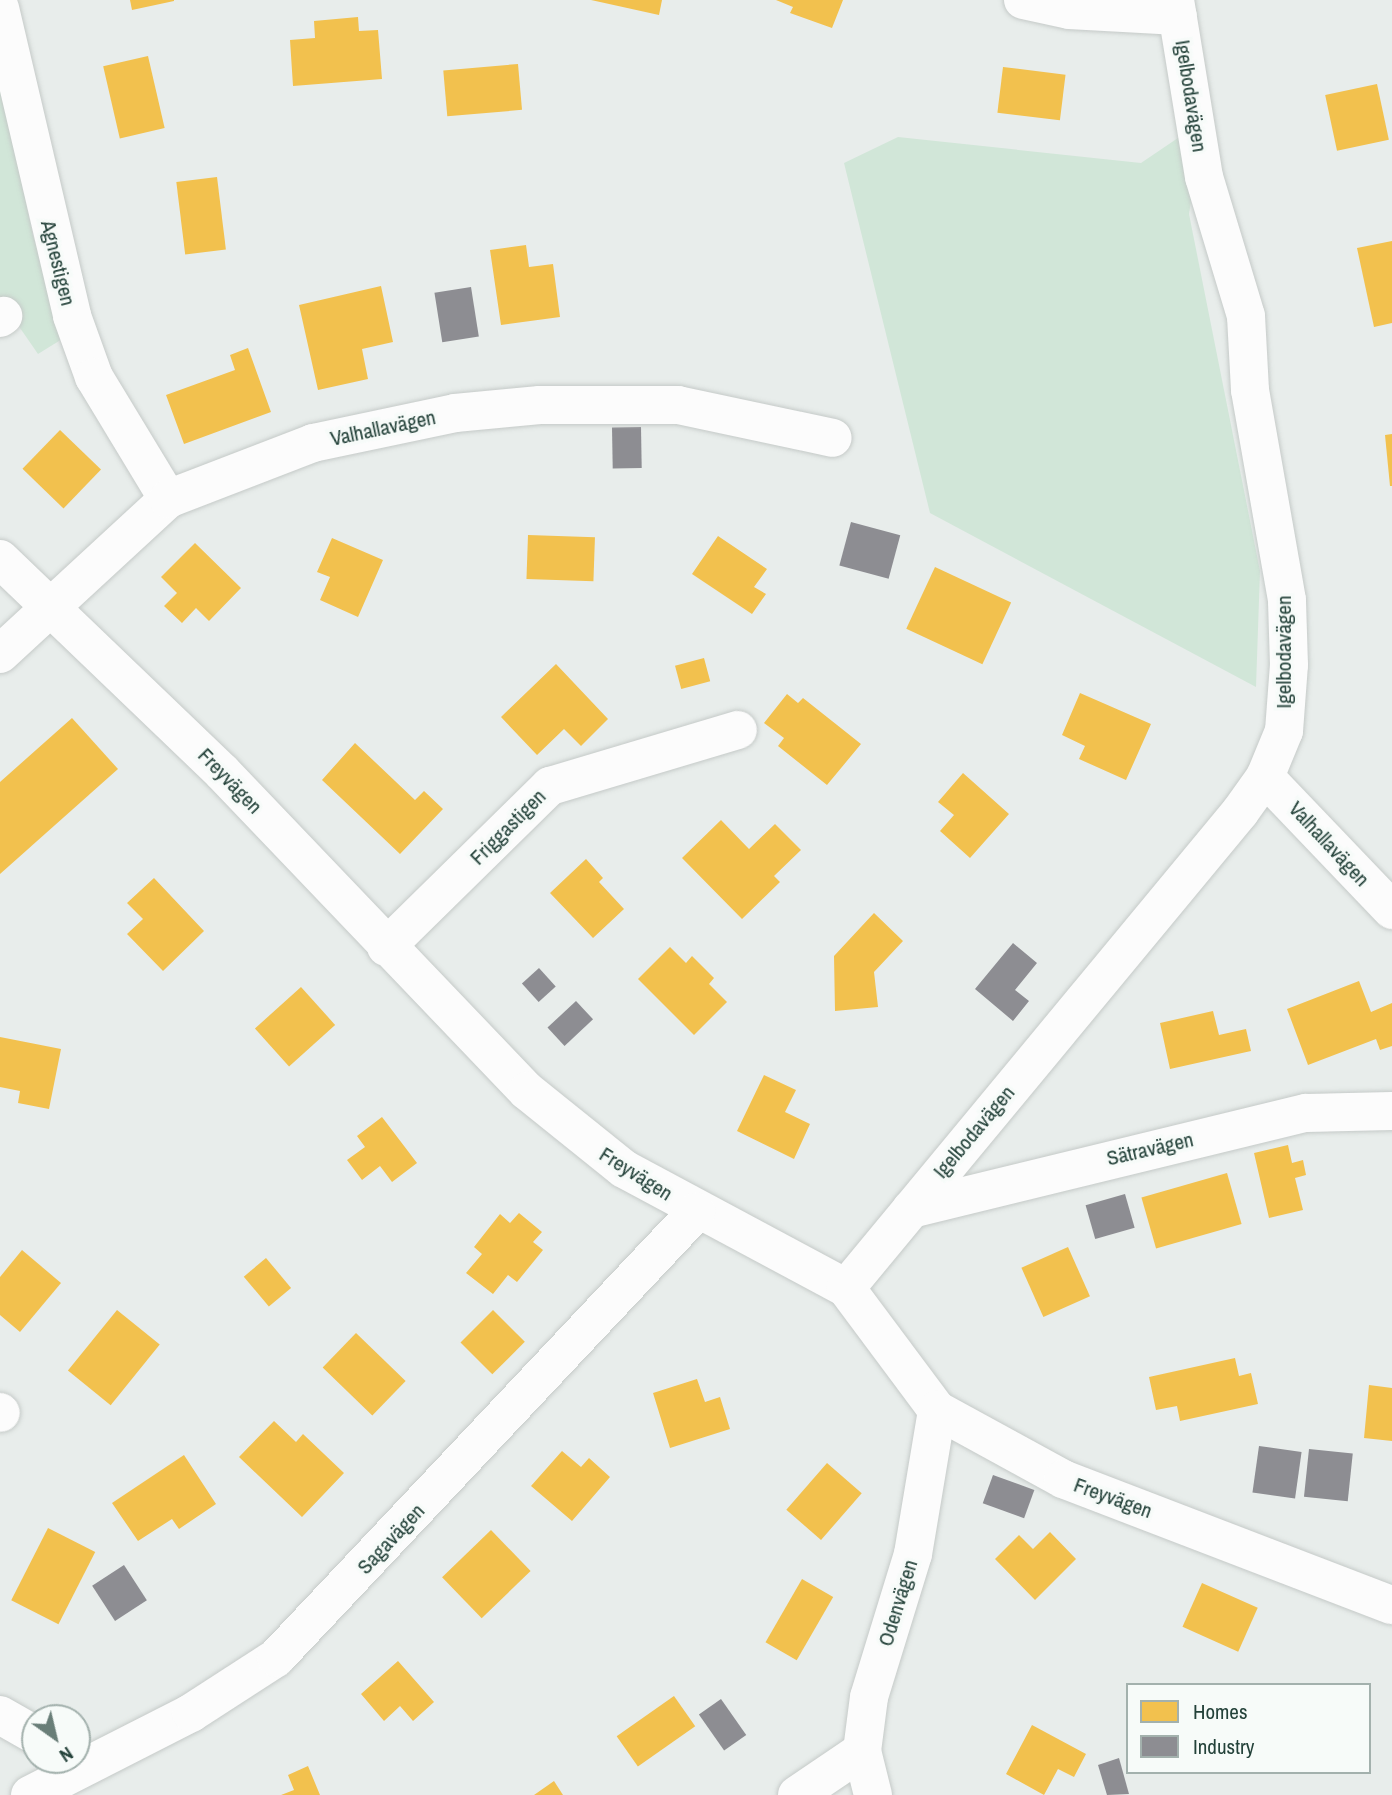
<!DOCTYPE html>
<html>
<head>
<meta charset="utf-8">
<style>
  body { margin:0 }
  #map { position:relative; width:1392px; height:1795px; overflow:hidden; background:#e8edeb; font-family:"Archivo Narrow",sans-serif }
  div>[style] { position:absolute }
  .green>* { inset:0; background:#d1e6d8 }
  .homes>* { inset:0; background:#f2c14e; transform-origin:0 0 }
  .industry>* { inset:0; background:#8d8d92; transform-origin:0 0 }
  .roads { filter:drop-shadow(0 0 2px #c5cac8) drop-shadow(0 0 2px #c5cac8) }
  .minor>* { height:38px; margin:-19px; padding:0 19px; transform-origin:19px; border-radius:19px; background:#fcfcfc }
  span { translate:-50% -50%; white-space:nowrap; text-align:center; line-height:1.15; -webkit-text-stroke:7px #f7fbf9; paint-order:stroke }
  .street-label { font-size:21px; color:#24423a }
  .legend { position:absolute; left:1126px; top:1683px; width:245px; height:91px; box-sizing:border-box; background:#f7fbf9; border:2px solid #a3b1ad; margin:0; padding:9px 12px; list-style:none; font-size:21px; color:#24423a }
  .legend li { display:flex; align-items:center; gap:14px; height:35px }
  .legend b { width:35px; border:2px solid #a3b1ad }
  .north { position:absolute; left:21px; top:1704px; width:70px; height:70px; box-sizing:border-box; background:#f7fbf9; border:2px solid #a3b1ad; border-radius:50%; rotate:146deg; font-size:19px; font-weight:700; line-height:28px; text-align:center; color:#24423a }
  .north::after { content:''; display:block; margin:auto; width:24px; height:32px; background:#697e78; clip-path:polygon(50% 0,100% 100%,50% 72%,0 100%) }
</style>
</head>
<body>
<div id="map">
  <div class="green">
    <i style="clip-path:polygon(0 79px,33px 236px,67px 336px,38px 354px,0 299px)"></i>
    <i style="clip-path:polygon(1203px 121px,1189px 214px,1260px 571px,1256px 687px,930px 513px,844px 163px,898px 137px,1141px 163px)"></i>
  </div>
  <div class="homes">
    <i style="clip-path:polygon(130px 0,174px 0,174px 1px,132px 10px)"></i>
    <i style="clip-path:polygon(591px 0,662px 0,659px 15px)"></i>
    <i style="clip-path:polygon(776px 0,843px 0,832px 28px,790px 13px,793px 7px)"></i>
    <i style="clip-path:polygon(358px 17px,359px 31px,378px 30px,382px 79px,293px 86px,290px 40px,315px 38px,314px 21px)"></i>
    <i style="left:148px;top:56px;width:74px;height:46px;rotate:77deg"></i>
    <i style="left:518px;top:64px;width:46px;height:75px;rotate:85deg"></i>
    <i style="left:1003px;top:67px;width:63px;height:46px;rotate:7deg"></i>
    <i style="left:1377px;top:84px;width:57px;height:53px;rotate:78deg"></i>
    <i style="left:217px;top:177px;width:73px;height:41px;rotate:83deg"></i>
    <i style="clip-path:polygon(1392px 241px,1392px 323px,1374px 327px,1357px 248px)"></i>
    <i style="clip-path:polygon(526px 245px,529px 267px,553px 264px,560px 317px,501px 325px,490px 250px)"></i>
    <i style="clip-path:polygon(381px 286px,393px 342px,362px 349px,368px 379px,318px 390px,299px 305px)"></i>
    <i style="clip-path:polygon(248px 348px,271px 412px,184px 444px,166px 395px,235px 370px,230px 355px)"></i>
    <i style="left:60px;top:430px;width:57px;height:54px;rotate:44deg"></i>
    <i style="clip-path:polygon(1392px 434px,1392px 486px,1390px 486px,1385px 435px)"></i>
    <i style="left:528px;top:535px;width:67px;height:44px;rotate:2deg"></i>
    <i style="clip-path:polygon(718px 536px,767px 569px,754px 587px,766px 594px,752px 614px,692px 574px)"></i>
    <i style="clip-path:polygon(332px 538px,383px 560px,358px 617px,320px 600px,330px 577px,317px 572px)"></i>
    <i style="clip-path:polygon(195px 543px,241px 588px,209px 621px,196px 608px,182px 623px,164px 606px,177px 593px,161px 577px)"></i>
    <i style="left:935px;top:567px;width:84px;height:68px;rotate:25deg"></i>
    <i style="left:704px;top:658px;width:24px;height:30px;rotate:75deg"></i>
    <i style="clip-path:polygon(556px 664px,608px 719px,581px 746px,564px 729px,537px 755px,501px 717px)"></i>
    <i style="clip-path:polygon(1080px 693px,1151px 724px,1126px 780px,1079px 759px,1085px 746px,1062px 735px)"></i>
    <i style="clip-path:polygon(787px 694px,798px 703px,803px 698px,861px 744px,827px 785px,778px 746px,784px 738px,764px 723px)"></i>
    <i style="clip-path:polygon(72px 718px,118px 769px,0 874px,0 782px)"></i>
    <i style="clip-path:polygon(355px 743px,415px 800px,424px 791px,443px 809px,400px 854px,322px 780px)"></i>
    <i style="clip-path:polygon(963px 773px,1009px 814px,970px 858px,940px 831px,954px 815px,938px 802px)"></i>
    <i style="clip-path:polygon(721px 820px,749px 849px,775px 824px,801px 850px,774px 876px,780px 882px,742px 919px,682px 858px)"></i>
    <i style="clip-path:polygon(586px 859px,603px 878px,599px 882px,624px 909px,593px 938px,550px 893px)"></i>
    <i style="clip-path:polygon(154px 878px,204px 931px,163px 971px,127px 934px,143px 919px,127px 903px)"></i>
    <i style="clip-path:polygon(874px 913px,903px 941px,874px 972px,878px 1007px,835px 1011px,834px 956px)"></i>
    <i style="clip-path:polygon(670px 947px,686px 963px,692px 956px,714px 978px,709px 984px,727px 1002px,694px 1035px,638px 979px)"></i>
    <i style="clip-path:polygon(1359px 981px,1371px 1012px,1392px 1003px,1392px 1046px,1380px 1050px,1376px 1039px,1308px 1065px,1287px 1009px)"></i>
    <i style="left:301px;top:987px;width:51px;height:62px;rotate:48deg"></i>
    <i style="clip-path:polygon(1213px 1011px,1219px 1035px,1246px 1029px,1251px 1051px,1170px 1069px,1160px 1023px)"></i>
    <i style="clip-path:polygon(0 1037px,61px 1049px,49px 1109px,18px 1103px,20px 1091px,0 1087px)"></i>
    <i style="clip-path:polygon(764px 1075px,796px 1090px,785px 1112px,810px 1124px,794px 1159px,737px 1131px)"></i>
    <i style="clip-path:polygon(382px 1117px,417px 1163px,392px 1182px,380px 1166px,362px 1180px,347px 1160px,365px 1147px,357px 1136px)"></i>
    <i style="clip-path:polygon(1288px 1145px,1292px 1163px,1303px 1160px,1306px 1175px,1295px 1178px,1303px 1210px,1269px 1218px,1254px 1153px)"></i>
    <i style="left:1227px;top:1173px;width:53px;height:89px;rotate:74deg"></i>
    <i style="clip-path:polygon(519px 1213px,542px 1232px,533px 1242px,543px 1250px,517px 1282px,508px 1275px,493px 1294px,466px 1273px,482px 1254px,474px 1247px,500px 1214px,510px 1223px)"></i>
    <i style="left:1068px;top:1247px;width:54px;height:51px;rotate:66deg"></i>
    <i style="clip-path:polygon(22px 1250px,61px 1283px,20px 1332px,0 1315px,0 1277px)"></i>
    <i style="left:266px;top:1258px;width:39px;height:29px;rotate:50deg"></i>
    <i style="left:117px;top:1310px;width:55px;height:78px;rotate:39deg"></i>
    <i style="left:493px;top:1310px;width:45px;height:46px;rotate:45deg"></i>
    <i style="left:356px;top:1333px;width:69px;height:48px;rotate:44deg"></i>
    <i style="clip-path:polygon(1235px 1358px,1239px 1376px,1251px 1373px,1258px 1404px,1180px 1421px,1177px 1406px,1156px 1410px,1149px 1377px)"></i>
    <i style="clip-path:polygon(697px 1379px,705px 1402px,720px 1397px,730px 1429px,670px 1448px,653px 1393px)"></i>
    <i style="clip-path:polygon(1369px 1385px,1392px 1388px,1392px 1441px,1364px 1438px)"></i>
    <i style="clip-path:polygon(274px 1421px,296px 1442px,303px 1434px,344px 1473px,302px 1517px,239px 1457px)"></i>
    <i style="clip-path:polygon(562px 1451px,581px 1467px,589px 1458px,610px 1477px,572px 1521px,531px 1486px)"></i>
    <i style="clip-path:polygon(184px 1455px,216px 1504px,179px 1529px,172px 1519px,138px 1541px,112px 1503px)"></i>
    <i style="left:827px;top:1463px;width:46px;height:62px;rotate:41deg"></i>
    <i style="left:48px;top:1528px;width:53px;height:81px;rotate:27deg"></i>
    <i style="left:491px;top:1530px;width:57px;height:68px;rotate:46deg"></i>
    <i style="clip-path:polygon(1050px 1532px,1076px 1559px,1035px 1600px,995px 1559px,1019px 1535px,1033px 1549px)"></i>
    <i style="left:802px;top:1579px;width:36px;height:73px;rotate:30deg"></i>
    <i style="left:1202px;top:1583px;width:61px;height:48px;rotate:24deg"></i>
    <i style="clip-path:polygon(398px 1661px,434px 1702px,413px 1721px,400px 1706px,384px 1721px,361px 1694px)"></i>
    <i style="left:674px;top:1696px;width:37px;height:70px;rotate:55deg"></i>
    <i style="clip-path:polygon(1032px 1725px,1086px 1754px,1074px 1777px,1058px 1769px,1044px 1795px,1006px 1774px)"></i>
    <i style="clip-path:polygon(308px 1766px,320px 1795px,281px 1795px,294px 1790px,288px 1775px)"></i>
    <i style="clip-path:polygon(554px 1781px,563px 1795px,534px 1795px)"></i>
  </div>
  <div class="industry">
    <i style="left:471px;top:287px;width:50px;height:37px;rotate:81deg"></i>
    <i style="left:641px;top:427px;width:41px;height:29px;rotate:89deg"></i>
    <i style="left:851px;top:522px;width:51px;height:45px;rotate:15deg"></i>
    <i style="clip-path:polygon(1013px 943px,1037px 963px,1015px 990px,1029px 1001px,1013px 1021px,975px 989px)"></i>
    <i style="left:539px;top:968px;width:25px;height:23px;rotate:48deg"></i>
    <i style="left:576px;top:1001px;width:25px;height:39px;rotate:47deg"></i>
    <i style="left:1125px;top:1194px;width:35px;height:41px;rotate:74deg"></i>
    <i style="left:1259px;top:1446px;width:43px;height:47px;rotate:8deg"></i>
    <i style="left:1309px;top:1449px;width:44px;height:48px;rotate:6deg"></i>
    <i style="left:993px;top:1475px;width:44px;height:30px;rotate:20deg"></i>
    <i style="left:124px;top:1565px;width:42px;height:38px;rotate:57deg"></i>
    <i style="left:721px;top:1699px;width:44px;height:27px;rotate:55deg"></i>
    <i style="clip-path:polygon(1119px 1758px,1129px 1794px,1107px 1795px,1098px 1765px)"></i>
  </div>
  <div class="roads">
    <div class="minor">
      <i style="left:1023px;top:0;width:47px;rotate:12.3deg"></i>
      <i style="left:1069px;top:10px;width:109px;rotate:3.2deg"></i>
      <i style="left:0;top:8px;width:316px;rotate:76.8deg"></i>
      <i style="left:72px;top:316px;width:65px;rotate:70.2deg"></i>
      <i style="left:94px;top:377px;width:143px;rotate:58.8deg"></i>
      <i style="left:0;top:318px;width:4px;rotate:-34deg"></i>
      <i style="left:0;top:559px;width:308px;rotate:43.8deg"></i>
      <i style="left:222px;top:772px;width:441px;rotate:46.3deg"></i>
      <i style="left:527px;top:1091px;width:124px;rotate:38.8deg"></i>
      <i style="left:624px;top:1169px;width:252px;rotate:28.2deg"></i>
      <i style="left:846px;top:1288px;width:152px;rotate:53.3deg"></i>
      <i style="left:937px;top:1410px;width:144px;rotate:28.7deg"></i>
      <i style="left:1063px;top:1479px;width:352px;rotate:21deg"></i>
      <i style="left:0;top:654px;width:229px;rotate:-42.7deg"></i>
      <i style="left:168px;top:499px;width:155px;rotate:-21.1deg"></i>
      <i style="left:313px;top:443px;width:145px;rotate:-11.9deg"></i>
      <i style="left:455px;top:413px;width:85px;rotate:-5.4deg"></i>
      <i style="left:540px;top:405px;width:138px"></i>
      <i style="left:678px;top:405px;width:158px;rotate:12deg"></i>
      <i style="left:1265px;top:777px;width:184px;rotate:46.3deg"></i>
      <i style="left:386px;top:947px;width:230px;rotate:-44.5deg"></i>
      <i style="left:550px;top:786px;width:196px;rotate:-16.6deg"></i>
      <i style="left:911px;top:1209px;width:406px;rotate:-13.7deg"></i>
      <i style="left:1306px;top:1113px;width:86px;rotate:-1.3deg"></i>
      <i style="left:846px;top:1288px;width:618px;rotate:-50.38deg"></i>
      <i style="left:1240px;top:812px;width:43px;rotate:-54.5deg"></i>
      <i style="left:1265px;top:777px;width:50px;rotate:-67.6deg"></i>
      <i style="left:1284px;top:731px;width:66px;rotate:-85.7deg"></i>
      <i style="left:1289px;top:665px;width:65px;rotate:-91.8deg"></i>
      <i style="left:1287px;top:600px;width:213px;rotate:-100deg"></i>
      <i style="left:1250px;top:390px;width:74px;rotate:-93.1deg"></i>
      <i style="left:1246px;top:316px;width:145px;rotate:-106.8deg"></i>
      <i style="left:1204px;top:177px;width:179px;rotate:-99.3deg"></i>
      <i style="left:0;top:1412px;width:1px;rotate:45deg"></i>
      <i style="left:0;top:1715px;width:40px;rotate:29.7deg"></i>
      <i style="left:30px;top:1795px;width:181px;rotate:-27deg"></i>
      <i style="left:191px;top:1713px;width:101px;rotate:-32.9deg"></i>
      <i style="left:276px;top:1658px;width:613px;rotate:-46.72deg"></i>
      <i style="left:797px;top:1795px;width:78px;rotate:-34.1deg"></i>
      <i style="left:873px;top:1795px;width:45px;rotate:-104deg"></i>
      <i style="left:862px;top:1751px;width:54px;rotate:-82.6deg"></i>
      <i style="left:869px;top:1697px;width:150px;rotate:-72.9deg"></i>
      <i style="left:913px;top:1554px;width:146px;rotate:-80.5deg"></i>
    </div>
  </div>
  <div class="street-label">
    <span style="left:1191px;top:96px;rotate:81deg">Igelbodavägen</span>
    <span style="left:58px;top:263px;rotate:76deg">Agnestigen</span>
    <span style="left:383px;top:428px;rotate:-12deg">Valhallavägen</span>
    <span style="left:1284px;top:652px;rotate:-90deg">Igelbodavägen</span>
    <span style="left:230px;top:781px;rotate:46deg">Freyvägen</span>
    <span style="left:508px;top:827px;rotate:-45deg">Friggastigen</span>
    <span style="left:1329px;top:844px;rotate:47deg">Valhallavägen</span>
    <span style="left:974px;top:1132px;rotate:-50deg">Igelbodavägen</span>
    <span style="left:1150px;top:1149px;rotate:-13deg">Sätravägen</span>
    <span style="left:636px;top:1174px;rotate:32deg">Freyvägen</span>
    <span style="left:1113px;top:1498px;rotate:20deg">Freyvägen</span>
    <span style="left:391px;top:1539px;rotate:-47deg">Sagavägen</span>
    <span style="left:898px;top:1603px;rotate:-73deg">Odenvägen</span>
  </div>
  <ul class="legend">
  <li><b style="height:19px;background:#f2c14e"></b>Homes</li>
  <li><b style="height:19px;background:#8d8d92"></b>Industry</li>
  </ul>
  <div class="north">N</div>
</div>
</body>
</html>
